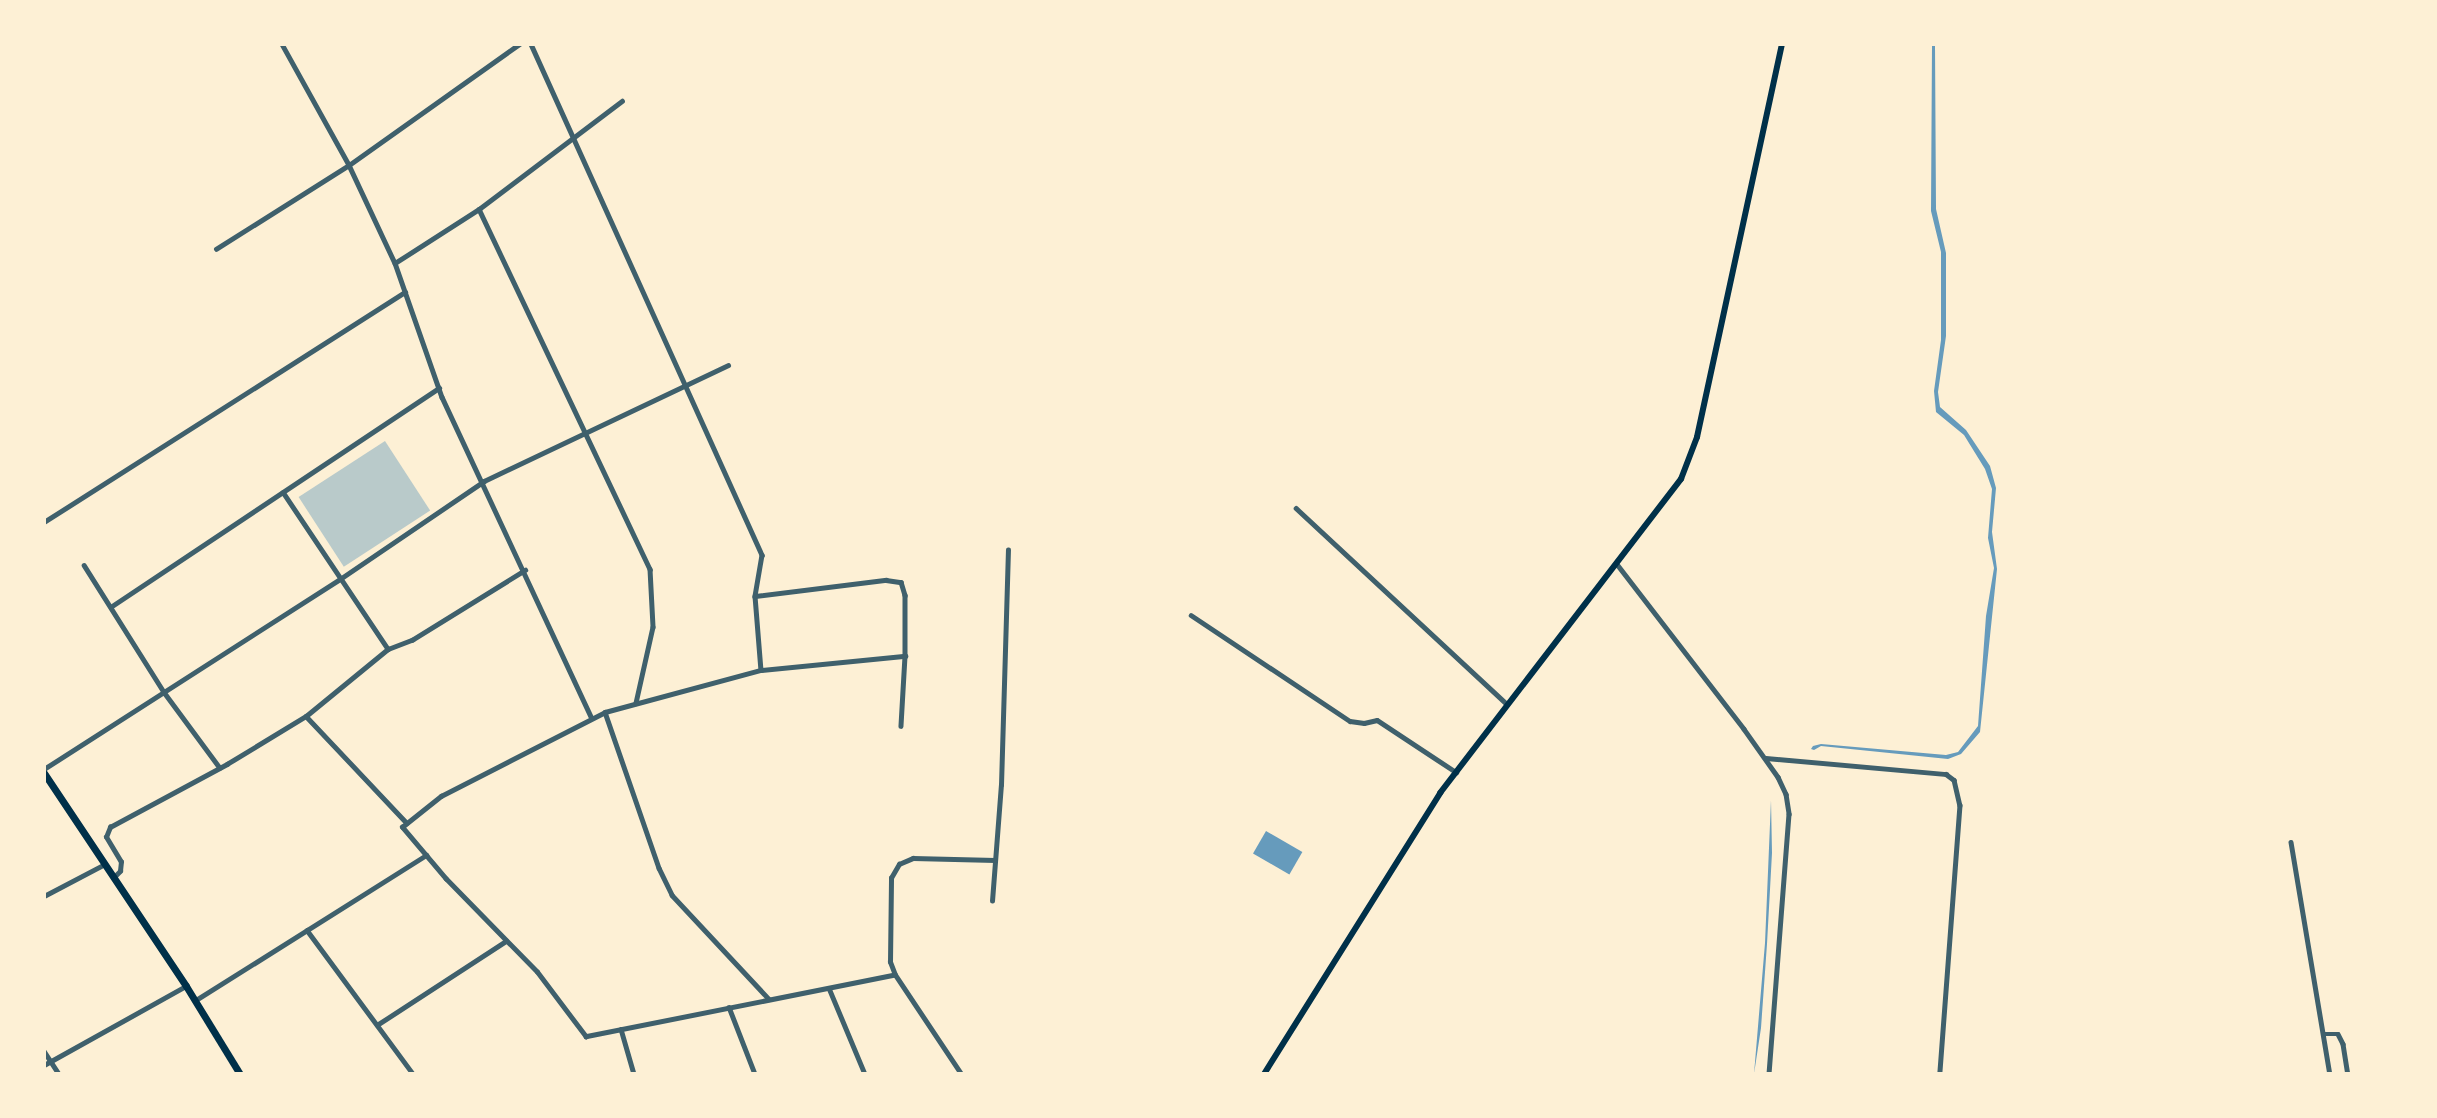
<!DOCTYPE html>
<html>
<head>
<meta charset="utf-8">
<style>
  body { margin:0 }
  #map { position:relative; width:2437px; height:1118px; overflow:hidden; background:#fdf0d5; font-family:"Work Sans",sans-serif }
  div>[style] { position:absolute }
  .green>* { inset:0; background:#b9caca; transform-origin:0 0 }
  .water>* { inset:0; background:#669bbc; transform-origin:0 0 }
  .minor>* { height:4.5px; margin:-2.25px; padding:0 2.25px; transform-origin:2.25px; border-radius:2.25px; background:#3f606c }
  .primary>* { height:6px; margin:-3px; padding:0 3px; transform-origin:3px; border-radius:3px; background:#003049 }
  .trunk>* { height:7px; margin:-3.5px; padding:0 3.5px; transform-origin:3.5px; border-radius:3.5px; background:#003049 }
  span { translate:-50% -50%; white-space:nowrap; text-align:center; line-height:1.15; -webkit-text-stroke:7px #fdf0d5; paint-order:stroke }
  .frame { position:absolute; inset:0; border:46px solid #fdf0d5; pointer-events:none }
</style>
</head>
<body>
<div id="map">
  <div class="green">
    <i style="left:385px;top:441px;width:83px;height:103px;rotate:57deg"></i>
  </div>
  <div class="water">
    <i style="clip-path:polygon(1932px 44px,1935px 44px,1936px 209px,1946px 253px,1946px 336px,1938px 392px,1940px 407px,1966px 430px,1990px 466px,1996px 488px,1992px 532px,1997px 569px,1980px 732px,1961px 754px,1948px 759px,1821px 746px,1814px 750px,1811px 749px,1813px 746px,1821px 744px,1946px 755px,1958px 752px,1978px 726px,1986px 616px,1994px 568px,1988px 538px,1992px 489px,1985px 469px,1964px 435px,1936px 412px,1934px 391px,1941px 340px,1941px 252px,1931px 211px)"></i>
    <i style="clip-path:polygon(1771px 800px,1772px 853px,1767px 944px,1761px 1028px,1754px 1074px,1765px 943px)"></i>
    <i style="left:1266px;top:831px;width:42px;height:26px;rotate:30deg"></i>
  </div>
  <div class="minor">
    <i style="left:282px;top:44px;width:138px;rotate:61deg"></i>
    <i style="left:349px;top:165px;width:108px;rotate:64.9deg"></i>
    <i style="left:395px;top:263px;width:142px;rotate:70.7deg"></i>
    <i style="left:442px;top:397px;width:354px;rotate:65deg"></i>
    <i style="left:531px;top:44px;width:561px;rotate:65.67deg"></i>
    <i style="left:762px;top:555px;width:42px;rotate:99.7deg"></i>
    <i style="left:755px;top:596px;width:74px;rotate:85.4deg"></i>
    <i style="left:479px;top:209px;width:399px;rotate:64.6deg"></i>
    <i style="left:650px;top:569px;width:58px;rotate:87deg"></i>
    <i style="left:653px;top:627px;width:78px;rotate:102.6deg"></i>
    <i style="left:216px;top:249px;width:157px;rotate:-32.3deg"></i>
    <i style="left:349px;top:165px;width:209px;rotate:-35.4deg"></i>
    <i style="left:395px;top:263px;width:100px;rotate:-32.7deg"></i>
    <i style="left:479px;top:209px;width:179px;rotate:-37.1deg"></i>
    <i style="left:283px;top:492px;width:189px;rotate:56.2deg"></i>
    <i style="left:1296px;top:508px;width:288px;rotate:42.9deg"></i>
    <i style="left:44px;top:522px;width:428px;rotate:-32.5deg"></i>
    <i style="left:1617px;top:564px;width:208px;rotate:52.4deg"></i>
    <i style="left:1744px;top:729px;width:59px;rotate:54.7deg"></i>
    <i style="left:1778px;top:777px;width:19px;rotate:65deg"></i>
    <i style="left:1786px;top:794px;width:20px;rotate:81deg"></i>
    <i style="left:1789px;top:814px;width:261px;rotate:94.4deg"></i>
    <i style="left:84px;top:565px;width:150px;rotate:57.8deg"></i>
    <i style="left:164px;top:692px;width:94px;rotate:53.6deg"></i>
    <i style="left:755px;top:596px;width:132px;rotate:-7deg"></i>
    <i style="left:886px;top:580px;width:15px;rotate:8deg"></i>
    <i style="left:901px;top:582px;width:14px;rotate:73deg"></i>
    <i style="left:905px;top:595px;width:61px;rotate:90deg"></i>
    <i style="left:905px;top:656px;width:70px;rotate:93.3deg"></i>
    <i style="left:112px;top:606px;width:393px;rotate:-33.7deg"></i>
    <i style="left:1191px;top:615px;width:191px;rotate:33.7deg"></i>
    <i style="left:1350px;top:721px;width:14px;rotate:8deg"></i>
    <i style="left:1364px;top:723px;width:13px;rotate:-13deg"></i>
    <i style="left:1377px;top:720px;width:95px;rotate:33.4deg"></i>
    <i style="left:605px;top:712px;width:165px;rotate:70.9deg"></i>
    <i style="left:659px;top:868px;width:30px;rotate:64deg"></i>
    <i style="left:672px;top:895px;width:142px;rotate:47deg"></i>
    <i style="left:306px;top:716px;width:147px;rotate:46.7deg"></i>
    <i style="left:1766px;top:758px;width:181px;rotate:5.1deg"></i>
    <i style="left:1946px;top:774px;width:10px;rotate:37deg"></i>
    <i style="left:1954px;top:780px;width:26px;rotate:77deg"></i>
    <i style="left:1960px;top:805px;width:270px;rotate:94.3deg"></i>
    <i style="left:44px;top:769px;width:352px;rotate:-32.7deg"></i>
    <i style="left:340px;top:579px;width:174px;rotate:-34.2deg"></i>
    <i style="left:484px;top:481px;width:270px;rotate:-25.4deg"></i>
    <i style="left:2291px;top:842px;width:235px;rotate:80.5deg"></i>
    <i style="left:113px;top:878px;width:10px;rotate:-45deg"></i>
    <i style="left:120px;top:871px;width:9px;rotate:-84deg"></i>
    <i style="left:121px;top:862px;width:29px;rotate:-121deg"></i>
    <i style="left:106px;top:837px;width:11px;rotate:-68deg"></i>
    <i style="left:110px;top:827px;width:133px;rotate:-28.3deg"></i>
    <i style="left:227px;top:764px;width:92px;rotate:-31.3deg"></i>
    <i style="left:306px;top:716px;width:106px;rotate:-39.3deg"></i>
    <i style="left:388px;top:649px;width:26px;rotate:-21deg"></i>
    <i style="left:412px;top:640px;width:133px;rotate:-31.8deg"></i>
    <i style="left:44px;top:896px;width:67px;rotate:-27.7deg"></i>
    <i style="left:992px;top:901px;width:116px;rotate:-85.6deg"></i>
    <i style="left:1001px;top:785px;width:235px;rotate:-88.3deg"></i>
    <i style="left:307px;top:930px;width:179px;rotate:53.6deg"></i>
    <i style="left:895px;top:975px;width:315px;rotate:168.7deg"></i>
    <i style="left:586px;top:1037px;width:81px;rotate:-127deg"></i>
    <i style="left:537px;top:972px;width:130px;rotate:-134.4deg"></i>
    <i style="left:446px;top:879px;width:68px;rotate:-130.2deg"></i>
    <i style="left:402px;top:827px;width:50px;rotate:-38.5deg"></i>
    <i style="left:441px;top:796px;width:184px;rotate:-27.1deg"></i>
    <i style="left:605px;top:712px;width:162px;rotate:-15.1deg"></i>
    <i style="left:761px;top:670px;width:145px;rotate:-5.6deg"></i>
    <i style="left:829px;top:988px;width:93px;rotate:67.3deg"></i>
    <i style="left:196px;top:1000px;width:272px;rotate:-32.2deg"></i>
    <i style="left:729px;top:1007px;width:72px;rotate:68.8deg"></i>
    <i style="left:377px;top:1025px;width:154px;rotate:-33.1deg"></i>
    <i style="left:621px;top:1029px;width:47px;rotate:73.9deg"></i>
    <i style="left:2325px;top:1034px;width:13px"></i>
    <i style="left:2338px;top:1034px;width:11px;rotate:63deg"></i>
    <i style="left:2343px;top:1044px;width:30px;rotate:81deg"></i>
    <i style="left:44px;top:1051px;width:27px;rotate:57deg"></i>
    <i style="left:44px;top:1065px;width:162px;rotate:-29.1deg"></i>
    <i style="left:961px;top:1074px;width:119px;rotate:-123.7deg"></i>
    <i style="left:895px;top:975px;width:14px;rotate:-111deg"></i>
    <i style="left:890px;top:962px;width:84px;rotate:-89.3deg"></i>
    <i style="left:891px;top:878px;width:16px;rotate:-60deg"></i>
    <i style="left:899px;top:864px;width:15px;rotate:-23deg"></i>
    <i style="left:913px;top:858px;width:82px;rotate:1.4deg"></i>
  </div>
  <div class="primary">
    <i style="left:1264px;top:1074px;width:332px;rotate:-57.9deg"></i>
    <i style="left:1440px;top:793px;width:396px;rotate:-52.5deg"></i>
    <i style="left:1681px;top:479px;width:45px;rotate:-69.1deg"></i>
    <i style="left:1697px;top:437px;width:402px;rotate:-77.8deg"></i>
  </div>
  <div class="trunk">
    <i style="left:44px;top:773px;width:256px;rotate:56.3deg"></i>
    <i style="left:186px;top:986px;width:103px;rotate:58.5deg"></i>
  </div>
  <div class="frame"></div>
</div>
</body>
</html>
